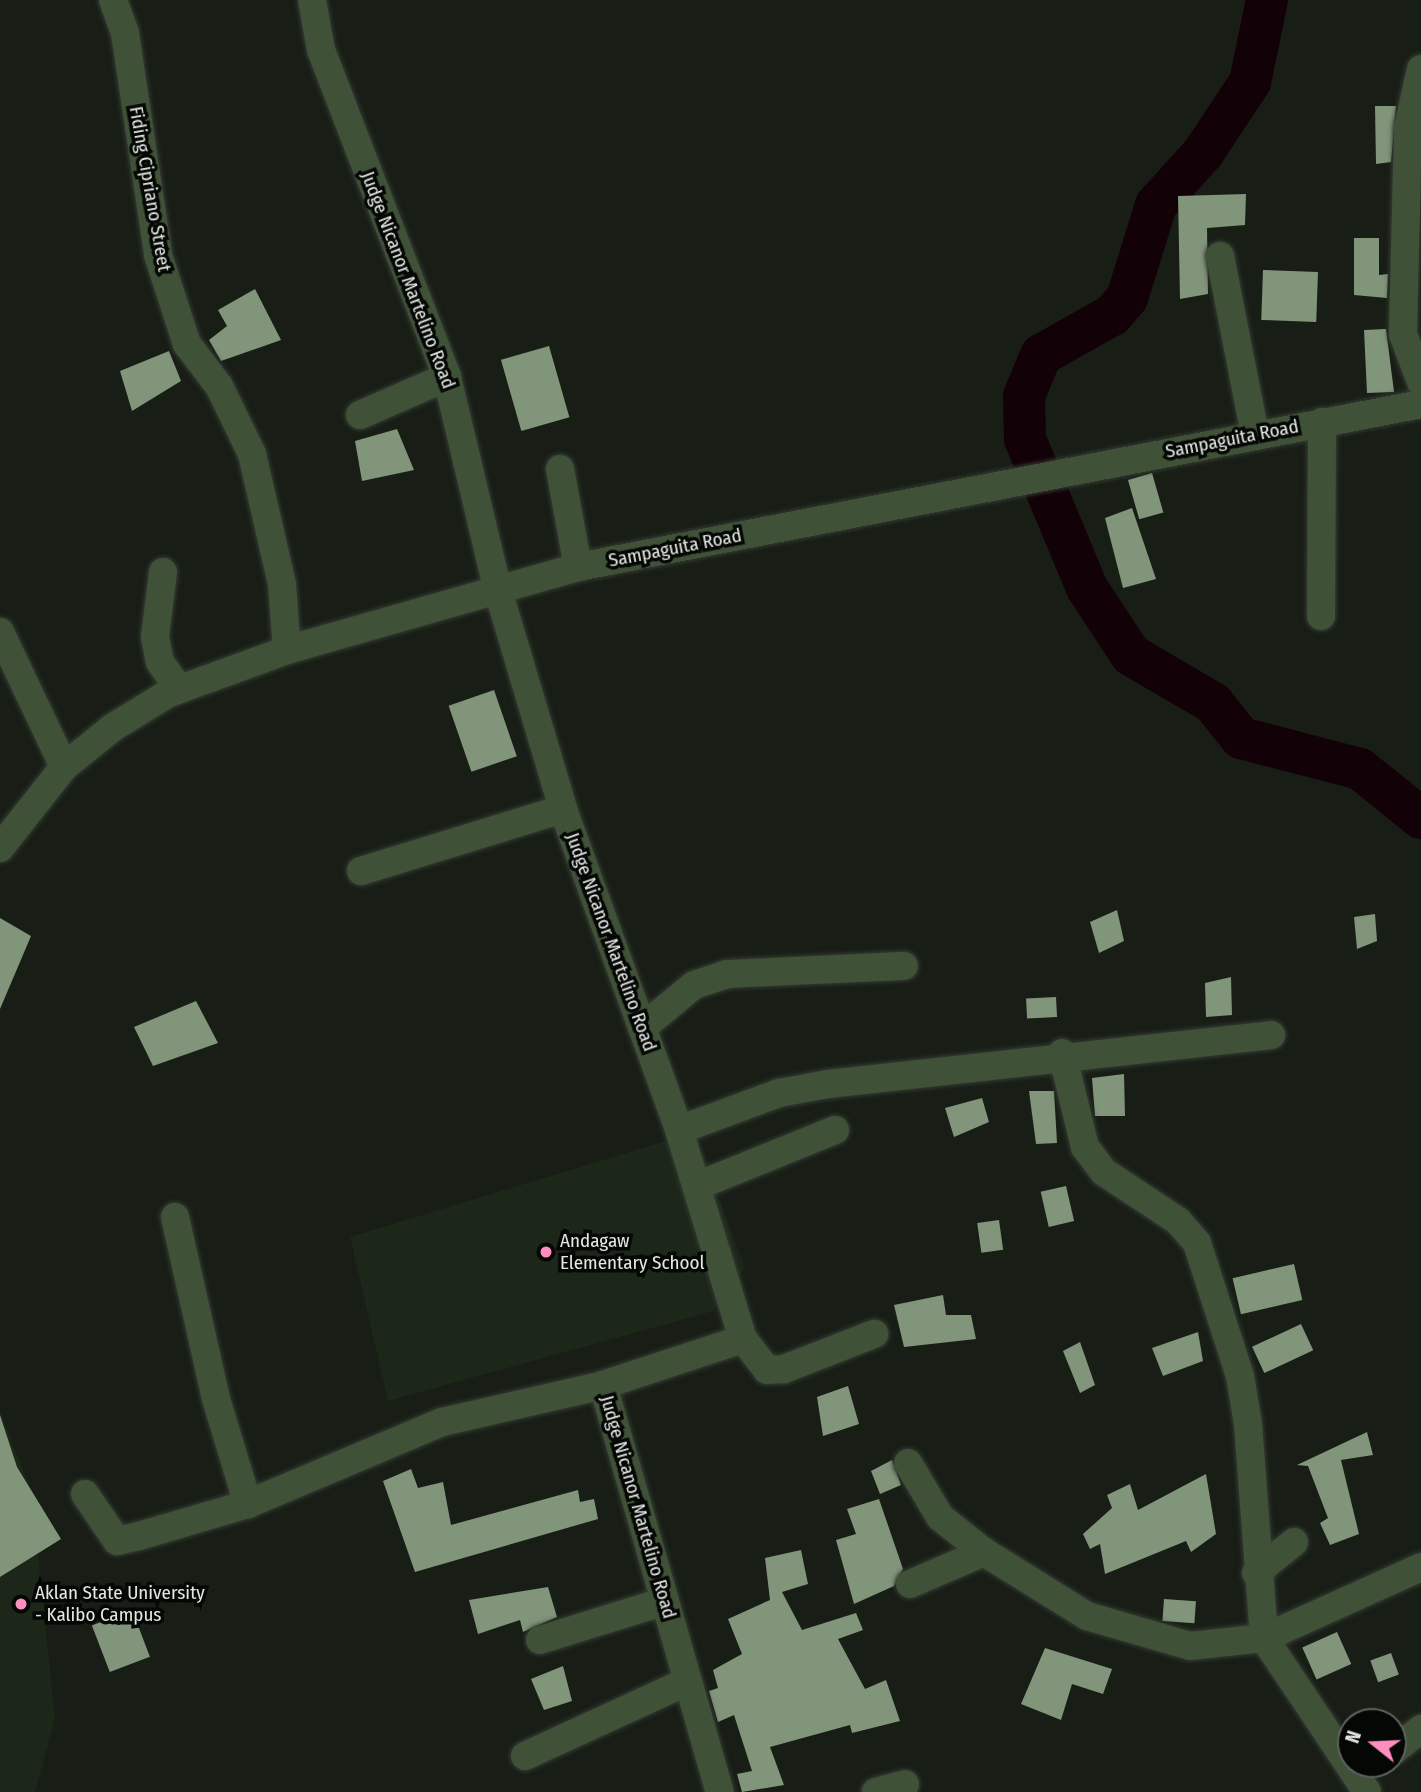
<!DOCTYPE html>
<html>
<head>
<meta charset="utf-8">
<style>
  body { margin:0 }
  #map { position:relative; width:1421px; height:1792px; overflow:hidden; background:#181e16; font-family:"Fira Sans Condensed",sans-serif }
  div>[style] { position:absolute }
  .built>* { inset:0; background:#1c2619 }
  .river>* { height:42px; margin:-21px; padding:0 21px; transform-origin:21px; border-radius:21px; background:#130108 }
  .building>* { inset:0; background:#81957b; transform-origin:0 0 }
  .roads { filter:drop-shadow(0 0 2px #353a33) drop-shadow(0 0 2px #353a33) }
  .minor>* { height:28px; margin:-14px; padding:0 14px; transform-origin:14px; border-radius:14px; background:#3f5238 }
  .dots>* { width:19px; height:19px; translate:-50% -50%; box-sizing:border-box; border:4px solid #050705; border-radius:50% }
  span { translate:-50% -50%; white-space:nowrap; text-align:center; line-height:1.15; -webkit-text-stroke:7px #050705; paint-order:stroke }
  .street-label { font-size:19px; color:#e4e8e3 }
  .poi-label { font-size:19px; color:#e4e8e3 }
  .left { translate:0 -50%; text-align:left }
  .north { position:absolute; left:1337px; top:1708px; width:70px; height:70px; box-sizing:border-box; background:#050705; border:2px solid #5e615e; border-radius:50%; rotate:288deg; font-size:19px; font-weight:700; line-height:28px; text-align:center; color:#e4e8e3 }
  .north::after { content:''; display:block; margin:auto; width:24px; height:32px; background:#fd8ebe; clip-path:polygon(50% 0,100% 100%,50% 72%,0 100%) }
</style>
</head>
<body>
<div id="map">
  <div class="built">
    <i style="clip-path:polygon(695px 1132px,745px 1268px,714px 1311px,388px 1401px,350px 1237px)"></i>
    <i style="clip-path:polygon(0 1412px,31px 1489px,61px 1539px,38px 1554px,55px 1719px,35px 1792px,0 1792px)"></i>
  </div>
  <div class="river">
    <i style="left:1267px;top:0;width:84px;rotate:101.7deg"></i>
    <i style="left:1250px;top:82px;width:85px;rotate:123.5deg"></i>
    <i style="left:1203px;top:153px;width:70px;rotate:132.1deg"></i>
    <i style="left:1156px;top:205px;width:97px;rotate:107.3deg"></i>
    <i style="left:1127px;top:298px;width:23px;rotate:131deg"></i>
    <i style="left:1112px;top:315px;width:81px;rotate:150.6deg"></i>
    <i style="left:1041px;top:355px;width:44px;rotate:112.5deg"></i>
    <i style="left:1024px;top:396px;width:43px;rotate:88.7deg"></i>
    <i style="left:1025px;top:439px;width:161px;rotate:67.4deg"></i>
    <i style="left:1087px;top:588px;width:80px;rotate:56.7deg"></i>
    <i style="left:1131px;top:655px;width:95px;rotate:30.3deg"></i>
    <i style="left:1213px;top:703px;width:45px;rotate:51.3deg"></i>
    <i style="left:1241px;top:738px;width:123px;rotate:14.6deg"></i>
    <i style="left:1360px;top:769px;width:78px;rotate:38.8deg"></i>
  </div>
  <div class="building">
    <i style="clip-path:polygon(1375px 106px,1396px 106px,1391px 162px,1376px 164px)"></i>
    <i style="clip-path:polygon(1246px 194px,1245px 225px,1207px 228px,1208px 294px,1180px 299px,1178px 196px)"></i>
    <i style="clip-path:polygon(1354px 238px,1379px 238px,1379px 275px,1388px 274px,1387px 298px,1354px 295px)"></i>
    <i style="left:1263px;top:270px;width:55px;height:50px;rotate:2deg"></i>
    <i style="clip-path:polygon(255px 289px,281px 340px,221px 361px,209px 340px,227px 326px,218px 310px)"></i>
    <i style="clip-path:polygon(1386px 329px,1394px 392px,1367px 393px,1364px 330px)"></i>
    <i style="left:549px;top:346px;width:74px;height:50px;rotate:74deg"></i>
    <i style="clip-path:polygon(169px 351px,181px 381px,132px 411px,120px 371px)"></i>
    <i style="clip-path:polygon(397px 429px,414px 470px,362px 481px,355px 441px)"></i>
    <i style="left:1152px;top:473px;width:41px;height:25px;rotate:74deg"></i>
    <i style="clip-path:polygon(1132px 508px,1156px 579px,1123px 588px,1105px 518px)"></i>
    <i style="left:494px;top:690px;width:70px;height:48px;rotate:71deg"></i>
    <i style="clip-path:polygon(1117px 910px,1124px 941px,1099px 953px,1090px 922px)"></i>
    <i style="clip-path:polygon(1375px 914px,1377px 941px,1357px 949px,1354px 917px)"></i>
    <i style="clip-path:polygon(0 918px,31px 936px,0 1009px)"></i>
    <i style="clip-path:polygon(1231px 977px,1232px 1015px,1206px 1017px,1205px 983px)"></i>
    <i style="left:1056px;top:997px;width:20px;height:30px;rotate:87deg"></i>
    <i style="clip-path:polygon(196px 1001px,218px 1043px,153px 1066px,134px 1027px)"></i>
    <i style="clip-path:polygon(1124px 1074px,1125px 1116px,1095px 1116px,1092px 1078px)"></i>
    <i style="clip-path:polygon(1029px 1091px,1054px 1091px,1057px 1143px,1036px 1144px)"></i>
    <i style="clip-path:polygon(982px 1098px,989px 1122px,954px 1137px,945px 1108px)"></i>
    <i style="left:1066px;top:1186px;width:36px;height:26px;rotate:77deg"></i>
    <i style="left:999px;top:1220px;width:30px;height:22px;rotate:82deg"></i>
    <i style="left:1294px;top:1264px;width:37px;height:63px;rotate:77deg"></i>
    <i style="clip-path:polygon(943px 1295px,946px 1315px,971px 1315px,976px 1339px,904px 1347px,894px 1305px)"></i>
    <i style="left:1301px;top:1324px;width:29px;height:54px;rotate:65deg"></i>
    <i style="clip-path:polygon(1198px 1332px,1203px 1361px,1163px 1376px,1152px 1348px)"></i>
    <i style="clip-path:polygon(1080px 1342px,1095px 1385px,1080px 1393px,1063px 1351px)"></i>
    <i style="clip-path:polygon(848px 1386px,859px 1424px,823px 1436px,817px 1397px)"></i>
    <i style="clip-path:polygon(0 1415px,17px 1467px,61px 1539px,0 1577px)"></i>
    <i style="clip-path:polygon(1367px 1432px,1373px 1455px,1341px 1460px,1359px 1534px,1330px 1545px,1320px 1523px,1328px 1518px,1308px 1466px,1297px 1465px)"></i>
    <i style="clip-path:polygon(892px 1460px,901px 1485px,880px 1494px,871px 1471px)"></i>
    <i style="clip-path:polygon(411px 1469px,418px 1488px,443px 1482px,451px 1525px,578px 1490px,580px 1502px,594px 1499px,598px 1519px,415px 1572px,383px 1481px)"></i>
    <i style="clip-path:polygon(1206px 1474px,1216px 1534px,1191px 1552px,1186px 1541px,1105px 1574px,1100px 1544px,1090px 1549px,1083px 1534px,1112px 1508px,1107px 1495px,1130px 1484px,1138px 1510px)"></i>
    <i style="clip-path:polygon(879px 1499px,903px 1569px,894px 1586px,854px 1604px,836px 1540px,856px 1534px,847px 1509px)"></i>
    <i style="clip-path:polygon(801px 1550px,808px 1584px,782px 1592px,802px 1630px,856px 1613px,863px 1630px,838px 1639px,865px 1689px,886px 1680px,900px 1721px,852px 1733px,850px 1725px,770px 1747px,784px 1785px,742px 1792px,737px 1774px,752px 1771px,734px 1715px,718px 1722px,709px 1691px,718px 1688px,713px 1670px,742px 1654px,728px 1619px,770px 1600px,765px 1558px)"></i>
    <i style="clip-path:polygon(548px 1587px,557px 1617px,523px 1632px,520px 1620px,478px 1634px,469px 1600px)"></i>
    <i style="left:1164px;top:1599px;width:32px;height:22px;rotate:4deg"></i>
    <i style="left:132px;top:1610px;width:50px;height:43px;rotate:69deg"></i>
    <i style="left:1337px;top:1632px;width:35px;height:38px;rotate:66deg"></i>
    <i style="clip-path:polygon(1045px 1648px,1112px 1669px,1103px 1694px,1072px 1684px,1061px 1720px,1021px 1704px)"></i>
    <i style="left:1391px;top:1653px;width:23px;height:22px;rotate:70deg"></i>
    <i style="clip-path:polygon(563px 1666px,572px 1701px,544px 1710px,531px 1679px)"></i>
  </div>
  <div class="roads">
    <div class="minor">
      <i style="left:113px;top:0;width:35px;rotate:70deg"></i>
      <i style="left:125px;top:33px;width:224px;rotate:81.5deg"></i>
      <i style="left:158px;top:255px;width:94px;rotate:72deg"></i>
      <i style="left:187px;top:344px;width:53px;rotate:52.7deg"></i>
      <i style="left:219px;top:386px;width:76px;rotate:64.1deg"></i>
      <i style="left:252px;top:454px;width:133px;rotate:77deg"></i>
      <i style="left:282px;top:584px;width:66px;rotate:85.7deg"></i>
      <i style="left:312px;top:0;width:51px;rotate:79.8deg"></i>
      <i style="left:321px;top:50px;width:350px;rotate:68.9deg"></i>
      <i style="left:447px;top:377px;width:216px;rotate:76.6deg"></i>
      <i style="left:497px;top:587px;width:232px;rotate:73.4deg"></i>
      <i style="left:563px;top:809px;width:341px;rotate:70.1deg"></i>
      <i style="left:679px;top:1130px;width:219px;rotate:73deg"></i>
      <i style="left:743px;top:1339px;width:147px;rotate:161.8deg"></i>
      <i style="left:603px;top:1385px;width:423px;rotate:74deg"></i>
      <i style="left:1421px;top:69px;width:59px;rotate:102.6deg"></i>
      <i style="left:1408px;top:127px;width:207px;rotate:91.4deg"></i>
      <i style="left:1403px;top:334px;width:51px;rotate:69.4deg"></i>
      <i style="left:1220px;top:256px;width:182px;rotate:78.9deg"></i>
      <i style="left:360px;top:415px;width:95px;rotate:-23.6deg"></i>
      <i style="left:560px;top:469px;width:100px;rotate:79.6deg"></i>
      <i style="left:163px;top:572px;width:65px;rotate:97deg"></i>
      <i style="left:155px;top:637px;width:25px;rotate:79deg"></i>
      <i style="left:160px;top:662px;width:33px;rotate:55deg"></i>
      <i style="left:1321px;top:616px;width:194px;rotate:-89.7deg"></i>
      <i style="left:0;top:632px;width:149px;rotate:64.6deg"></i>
      <i style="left:0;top:848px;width:103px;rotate:-51.7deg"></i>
      <i style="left:64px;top:767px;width:62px;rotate:-39.1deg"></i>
      <i style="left:112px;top:728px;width:67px;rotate:-31.6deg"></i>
      <i style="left:169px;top:693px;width:126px;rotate:-20deg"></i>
      <i style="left:287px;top:650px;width:303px;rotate:-15.9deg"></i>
      <i style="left:578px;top:567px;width:859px;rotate:-10.94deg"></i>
      <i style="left:361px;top:871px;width:211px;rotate:-17.1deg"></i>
      <i style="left:642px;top:1028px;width:67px;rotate:-39.6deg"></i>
      <i style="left:694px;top:985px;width:35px;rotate:-18deg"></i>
      <i style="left:727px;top:974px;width:177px;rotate:-2.6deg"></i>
      <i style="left:1062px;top:1053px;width:97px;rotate:76.3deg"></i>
      <i style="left:1085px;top:1147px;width:31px;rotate:53deg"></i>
      <i style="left:1104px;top:1172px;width:89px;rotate:33.5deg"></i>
      <i style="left:1178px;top:1221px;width:29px;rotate:49deg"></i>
      <i style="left:1197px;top:1243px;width:140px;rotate:72.1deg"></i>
      <i style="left:1240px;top:1376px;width:49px;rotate:80.5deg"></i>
      <i style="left:1248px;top:1424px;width:215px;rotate:85.7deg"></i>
      <i style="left:1264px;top:1638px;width:185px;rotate:56.2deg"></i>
      <i style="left:679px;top:1130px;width:107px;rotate:-20.3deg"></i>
      <i style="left:779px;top:1093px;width:50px;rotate:-10.4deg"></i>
      <i style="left:828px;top:1084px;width:446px;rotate:-6.3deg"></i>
      <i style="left:697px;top:1186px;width:149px;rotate:-22.1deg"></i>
      <i style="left:175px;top:1217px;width:187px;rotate:77.3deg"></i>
      <i style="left:216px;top:1399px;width:110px;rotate:73.1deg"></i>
      <i style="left:743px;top:1339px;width:39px;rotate:52deg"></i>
      <i style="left:767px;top:1370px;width:17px;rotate:-3deg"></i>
      <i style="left:784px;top:1369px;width:97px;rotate:-21.3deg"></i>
      <i style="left:908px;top:1463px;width:63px;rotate:59.3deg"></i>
      <i style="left:940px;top:1517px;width:56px;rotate:38.5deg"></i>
      <i style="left:984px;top:1552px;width:121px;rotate:31.9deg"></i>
      <i style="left:1087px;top:1616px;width:107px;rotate:16.2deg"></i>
      <i style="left:1190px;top:1646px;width:74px;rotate:-6.2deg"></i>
      <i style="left:1264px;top:1638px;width:172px;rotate:-24.3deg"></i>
      <i style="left:85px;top:1494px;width:57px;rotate:55.8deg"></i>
      <i style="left:117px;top:1541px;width:23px;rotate:-13deg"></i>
      <i style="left:139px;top:1536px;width:114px;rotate:-16.4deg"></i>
      <i style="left:248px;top:1504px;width:211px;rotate:-22.9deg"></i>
      <i style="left:442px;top:1422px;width:165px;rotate:-12.9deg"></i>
      <i style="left:1256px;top:1573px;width:49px;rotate:-39.2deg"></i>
      <i style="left:910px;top:1584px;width:81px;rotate:-23.4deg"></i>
      <i style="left:540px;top:1640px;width:131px;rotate:-17.3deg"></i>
      <i style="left:1393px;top:1751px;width:36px;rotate:-38deg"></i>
      <i style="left:525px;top:1756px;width:179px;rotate:-24.7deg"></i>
      <i style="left:876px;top:1792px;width:30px;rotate:-15deg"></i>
    </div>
  </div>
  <div class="dots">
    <i style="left:546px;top:1252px;background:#fd8ebe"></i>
    <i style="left:21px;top:1604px;background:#fd8ebe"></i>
  </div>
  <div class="street-label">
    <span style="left:150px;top:189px;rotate:80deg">Fiding Cipriano Street</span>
    <span style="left:408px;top:280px;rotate:69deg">Judge Nicanor Martelino Road</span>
    <span style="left:1232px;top:439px;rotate:-11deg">Sampaguita Road</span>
    <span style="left:675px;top:548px;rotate:-11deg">Sampaguita Road</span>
    <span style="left:611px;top:942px;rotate:70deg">Judge Nicanor Martelino Road</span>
    <span style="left:638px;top:1507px;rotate:74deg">Judge Nicanor Martelino Road</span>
  </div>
  <div class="poi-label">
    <span class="left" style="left:560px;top:1252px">Andagaw<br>Elementary School</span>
    <span class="left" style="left:35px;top:1604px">Aklan State University<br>- Kalibo Campus</span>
  </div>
  <div class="north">N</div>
</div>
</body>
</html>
